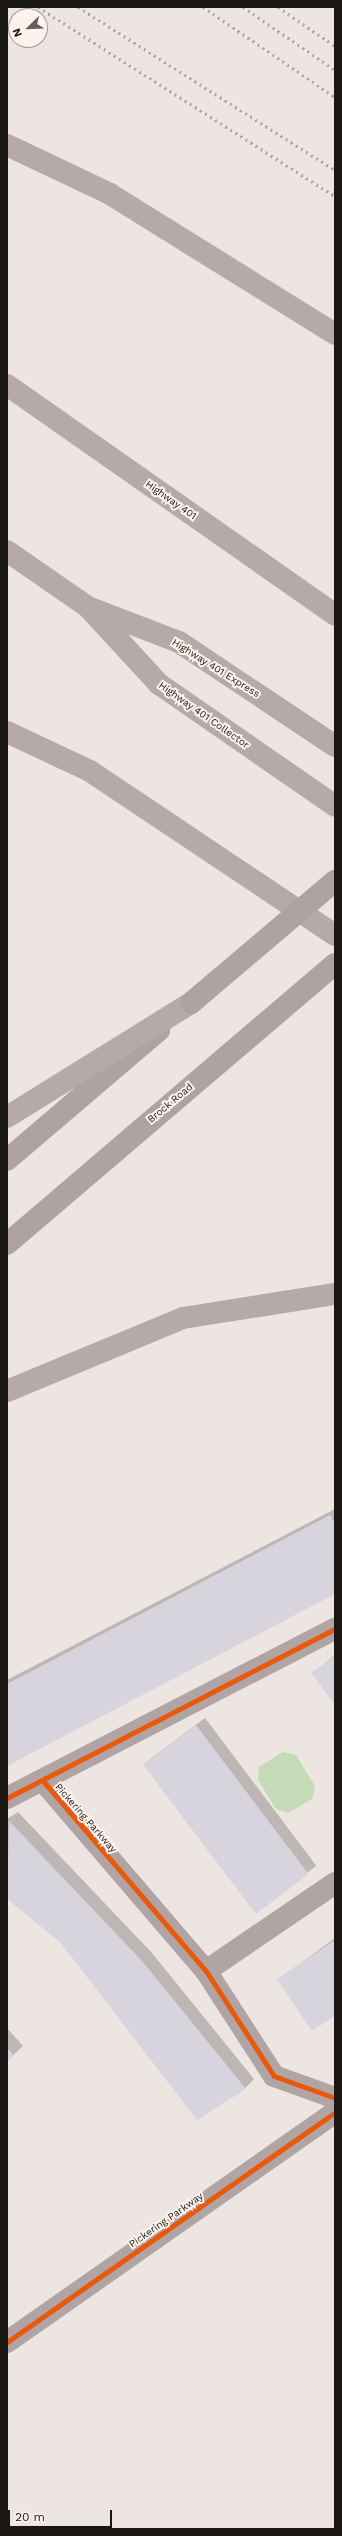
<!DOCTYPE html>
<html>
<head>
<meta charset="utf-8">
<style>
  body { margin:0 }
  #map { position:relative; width:342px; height:2536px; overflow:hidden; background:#ece5e2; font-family:"Work Sans",sans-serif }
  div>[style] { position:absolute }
  .green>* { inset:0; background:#c5dbb8 }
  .shadow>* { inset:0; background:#0003; transform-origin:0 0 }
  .building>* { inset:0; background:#d8d4dd; transform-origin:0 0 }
  .minor>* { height:22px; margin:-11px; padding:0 11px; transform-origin:11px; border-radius:11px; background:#b0a4a4 }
  .tertiary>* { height:22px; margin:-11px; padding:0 11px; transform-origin:11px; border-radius:11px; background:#b0a4a4 }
  .secondary>* { height:22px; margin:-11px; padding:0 11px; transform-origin:11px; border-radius:11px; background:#afa2a2 }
  .motorway>* { height:22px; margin:-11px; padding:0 11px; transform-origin:11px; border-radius:11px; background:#b6aaa9 }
  .rail>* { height:3px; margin-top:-1.5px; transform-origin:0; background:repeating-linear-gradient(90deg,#aba4a2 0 2px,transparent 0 6px) }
  .secondary-bridge>* { height:22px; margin:-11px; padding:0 11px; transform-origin:11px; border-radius:11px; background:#afa2a2 }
  .cycleway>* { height:5px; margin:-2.5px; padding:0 2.5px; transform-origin:2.5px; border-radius:2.5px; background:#e8590c }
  span { translate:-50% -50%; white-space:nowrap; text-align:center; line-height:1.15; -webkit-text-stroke:4px #fdf2ec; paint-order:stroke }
  .street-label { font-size:10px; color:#1a1614 }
  .frame { position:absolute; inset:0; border:8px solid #1a1614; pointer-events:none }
  .north { position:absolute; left:8px; top:8px; width:40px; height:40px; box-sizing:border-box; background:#fdf2ec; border:1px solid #a29a96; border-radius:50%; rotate:247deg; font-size:11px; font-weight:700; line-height:16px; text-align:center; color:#1a1614 }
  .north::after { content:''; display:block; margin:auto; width:14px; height:18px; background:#645e5c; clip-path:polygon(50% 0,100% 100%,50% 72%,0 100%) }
  .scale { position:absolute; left:8px; top:2510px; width:104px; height:18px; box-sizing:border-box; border:2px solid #1a1614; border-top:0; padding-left:5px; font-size:12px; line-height:14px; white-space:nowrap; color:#1a1614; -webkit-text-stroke:3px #fdf2ec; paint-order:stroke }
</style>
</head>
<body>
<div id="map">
  <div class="green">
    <i style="clip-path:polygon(283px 1752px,296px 1755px,315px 1786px,312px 1799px,288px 1813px,276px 1809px,258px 1780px,259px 1767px)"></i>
  </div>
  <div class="shadow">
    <i style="clip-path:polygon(335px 1509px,335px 1593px,7px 1765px,7px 1680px)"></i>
    <i style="clip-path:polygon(335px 1655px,335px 1704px,313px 1673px)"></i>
    <i style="left:205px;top:1718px;width:185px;height:77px;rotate:53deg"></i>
    <i style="clip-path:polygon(18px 1812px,152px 1953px,254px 2079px,245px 2088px,198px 2119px,61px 1941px,7px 1897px,7px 1819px)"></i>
    <i style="clip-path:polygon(335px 1938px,335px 2015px,279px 1979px)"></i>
    <i style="clip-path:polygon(7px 2028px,23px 2046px,7px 2061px)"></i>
  </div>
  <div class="building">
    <i style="clip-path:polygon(330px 1515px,335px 1524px,335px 1594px,7px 1766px,7px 1684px)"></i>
    <i style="clip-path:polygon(335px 1656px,335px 1705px,311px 1673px)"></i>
    <i style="left:196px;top:1725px;width:187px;height:66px;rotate:53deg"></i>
    <i style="clip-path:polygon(9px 1821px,143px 1962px,246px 2089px,197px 2120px,60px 1942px,7px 1899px)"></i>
    <i style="clip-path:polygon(335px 1940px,335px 2016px,312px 2031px,277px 1979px)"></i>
    <i style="clip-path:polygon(7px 2048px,14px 2056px,7px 2062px)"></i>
  </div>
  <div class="minor">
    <i style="left:44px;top:1782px;width:249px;rotate:49.4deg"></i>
    <i style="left:206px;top:1971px;width:125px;rotate:57.1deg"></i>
    <i style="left:274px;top:2076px;width:65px;rotate:19.8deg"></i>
    <i style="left:7px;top:1798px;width:369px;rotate:-27.3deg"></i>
    <i style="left:206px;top:1971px;width:156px;rotate:-34.3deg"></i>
  </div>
  <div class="tertiary">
    <i style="left:7px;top:2342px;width:401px;rotate:-35deg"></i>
  </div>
  <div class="secondary">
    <i style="left:7px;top:1160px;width:200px;rotate:-40.5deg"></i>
    <i style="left:7px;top:1244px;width:431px;rotate:-40.5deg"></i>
  </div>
  <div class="motorway">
    <i style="left:7px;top:145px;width:114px;rotate:25.4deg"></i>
    <i style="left:110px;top:194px;width:265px;rotate:31.9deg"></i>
    <i style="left:7px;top:385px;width:401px;rotate:35deg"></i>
    <i style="left:7px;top:551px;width:98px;rotate:34.7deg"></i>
    <i style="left:88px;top:607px;width:105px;rotate:47.3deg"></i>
    <i style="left:159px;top:684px;width:214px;rotate:34.7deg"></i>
    <i style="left:93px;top:609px;width:92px;rotate:21deg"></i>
    <i style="left:179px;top:642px;width:187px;rotate:33.7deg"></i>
    <i style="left:7px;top:732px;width:92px;rotate:25.2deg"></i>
    <i style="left:90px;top:771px;width:295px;rotate:33.8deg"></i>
    <i style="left:7px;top:1117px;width:216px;rotate:-31.8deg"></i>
    <i style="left:7px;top:1391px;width:191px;rotate:-22.5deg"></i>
    <i style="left:183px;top:1318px;width:154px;rotate:-9deg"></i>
  </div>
  <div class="rail">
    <i style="left:38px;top:7px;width:352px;rotate:32.5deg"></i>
    <i style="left:78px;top:7px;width:304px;rotate:32.4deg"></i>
    <i style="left:203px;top:7px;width:160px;rotate:34.3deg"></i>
    <i style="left:243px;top:7px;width:112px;rotate:34.4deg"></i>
    <i style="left:278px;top:7px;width:69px;rotate:34.4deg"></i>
  </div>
  <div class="secondary-bridge">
    <i style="left:191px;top:1003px;width:189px;rotate:-40.3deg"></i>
  </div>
  <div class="cycleway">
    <i style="left:44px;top:1782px;width:249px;rotate:49.4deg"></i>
    <i style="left:206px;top:1971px;width:125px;rotate:57.1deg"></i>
    <i style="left:274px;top:2076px;width:65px;rotate:19.8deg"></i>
    <i style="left:7px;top:1798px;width:369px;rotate:-27.3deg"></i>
    <i style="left:7px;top:2342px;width:401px;rotate:-35deg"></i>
  </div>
  <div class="street-label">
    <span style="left:171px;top:500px;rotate:35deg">Highway 401</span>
    <span style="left:216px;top:668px;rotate:32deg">Highway 401 Express</span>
    <span style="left:204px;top:715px;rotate:35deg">Highway 401 Collector</span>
    <span style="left:170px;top:1103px;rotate:-40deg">Brock Road</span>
    <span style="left:86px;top:1818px;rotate:49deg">Pickering Parkway</span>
    <span style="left:166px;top:2220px;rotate:-35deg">Pickering Parkway</span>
  </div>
  <div class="frame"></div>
  <div class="north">N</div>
  <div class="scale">20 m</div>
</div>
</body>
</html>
